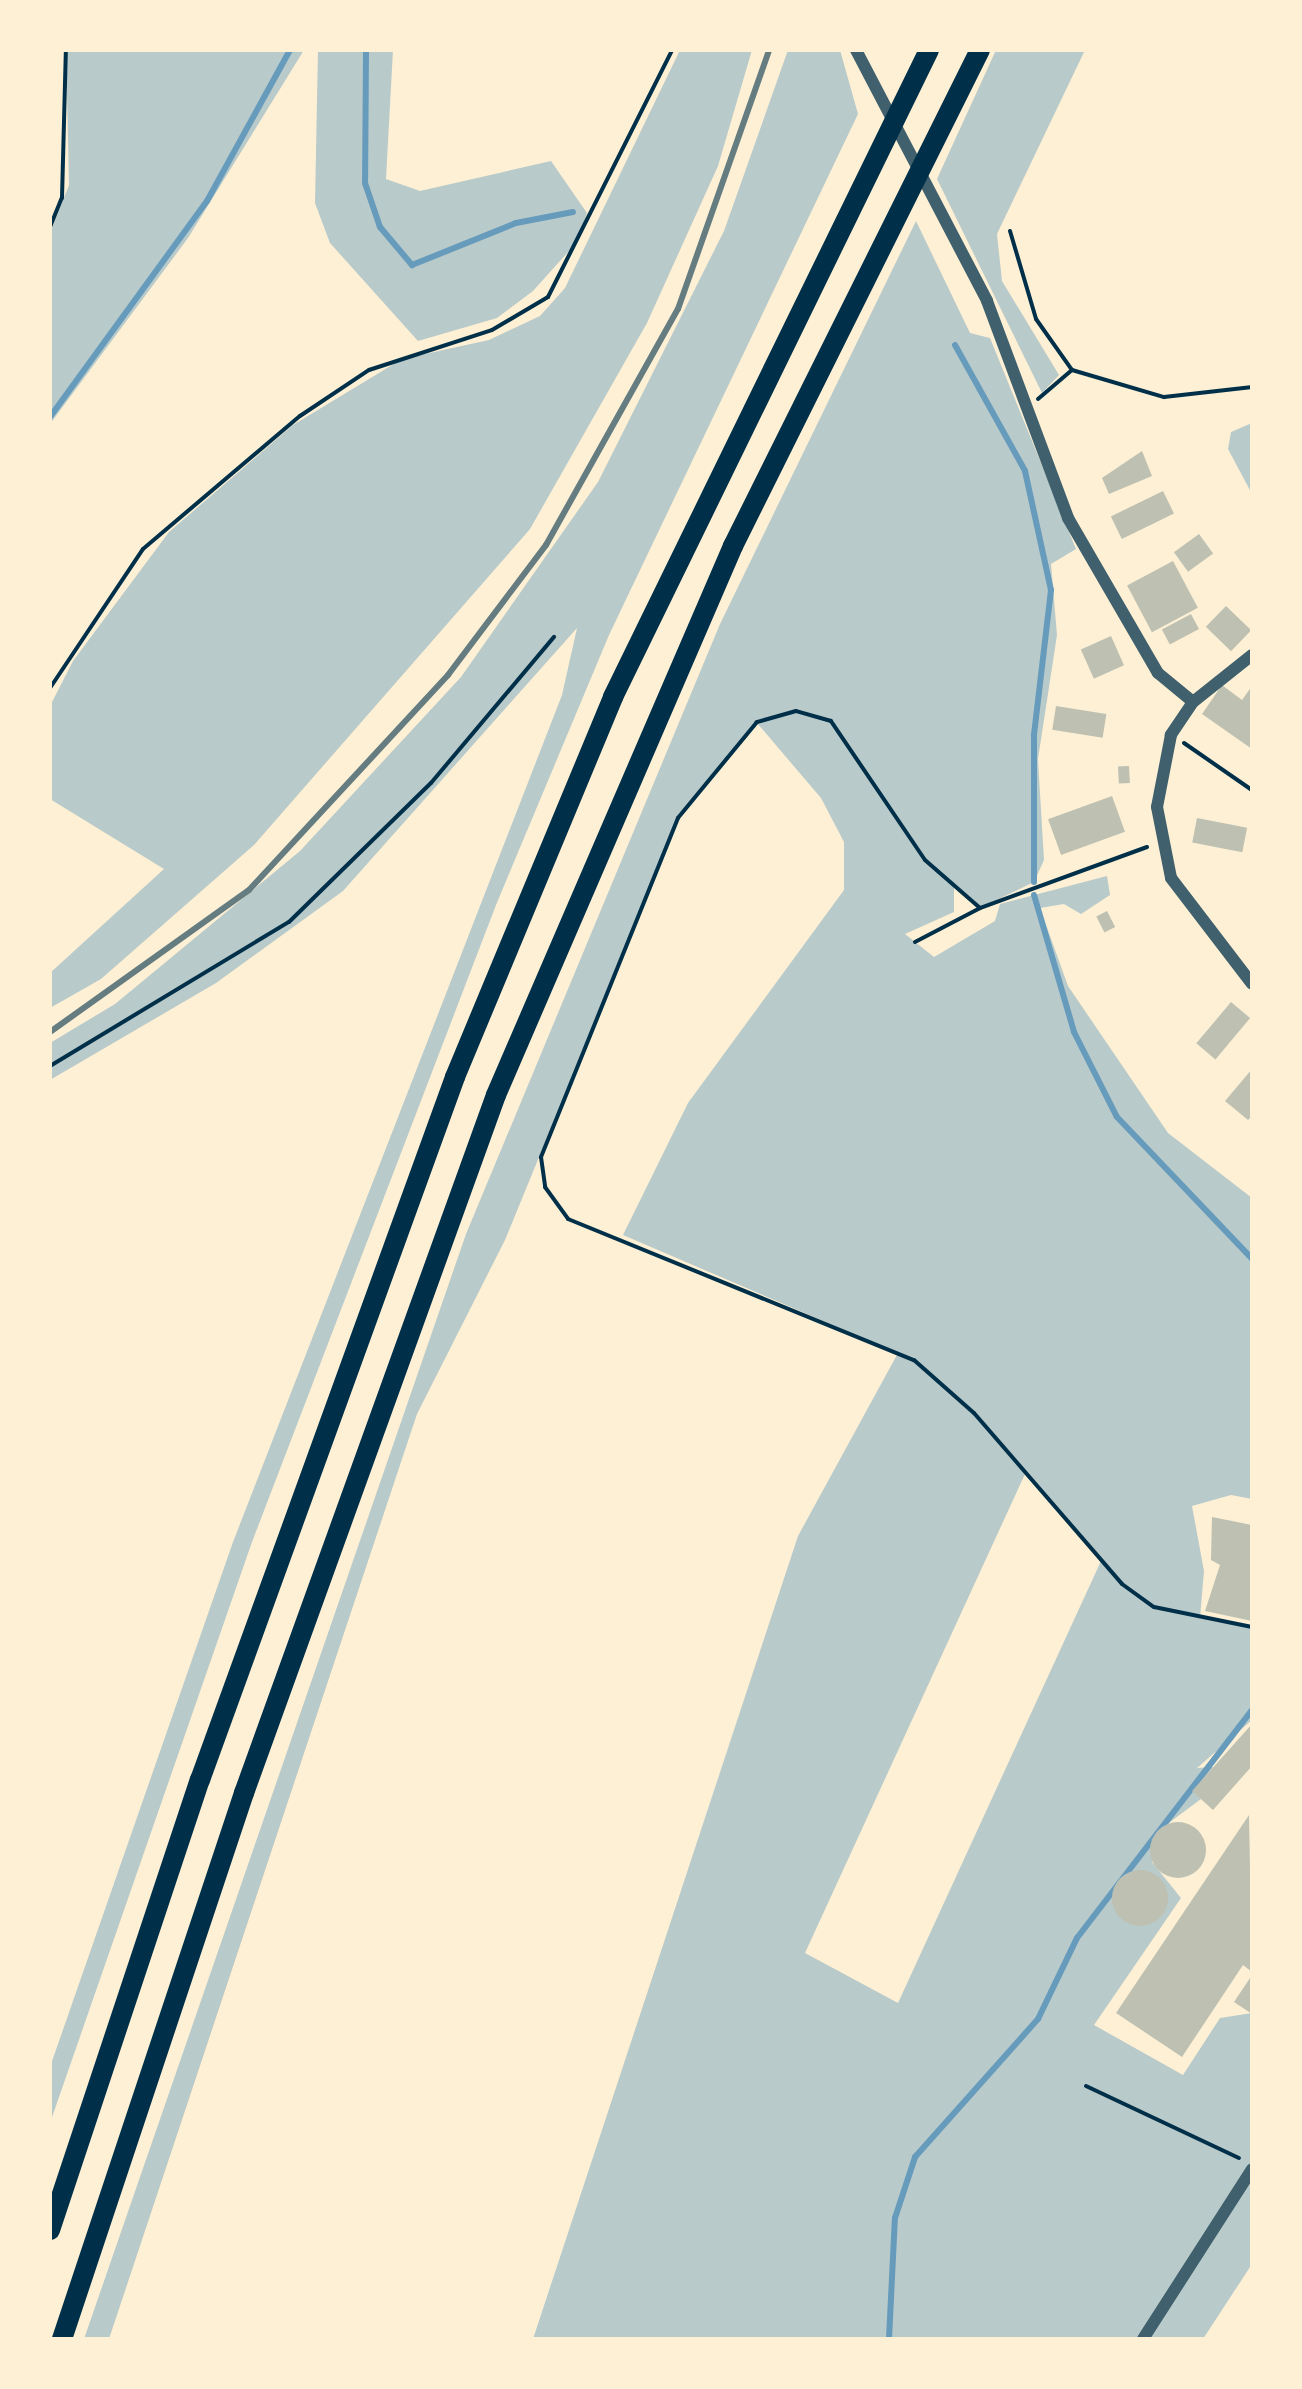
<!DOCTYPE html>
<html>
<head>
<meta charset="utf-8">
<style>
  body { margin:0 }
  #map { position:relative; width:1302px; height:2389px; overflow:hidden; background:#fdf0d5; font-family:"Alegreya Sans",sans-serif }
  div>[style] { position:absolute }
  .green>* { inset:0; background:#b9caca }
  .stream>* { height:6px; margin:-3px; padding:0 3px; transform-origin:3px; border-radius:3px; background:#669bbc }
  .building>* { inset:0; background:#bec0b2; transform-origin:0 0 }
  .round { border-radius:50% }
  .path>* { height:4px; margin:-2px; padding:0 2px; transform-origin:2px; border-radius:2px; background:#003049 }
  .tertiary>* { height:12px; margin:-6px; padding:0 6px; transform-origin:6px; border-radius:6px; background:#3f606c }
  .motorway>* { height:20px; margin:-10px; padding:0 10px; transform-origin:10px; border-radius:10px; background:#003049 }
  .rail>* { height:6px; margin:-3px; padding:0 3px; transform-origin:3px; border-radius:3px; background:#657d81 }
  span { translate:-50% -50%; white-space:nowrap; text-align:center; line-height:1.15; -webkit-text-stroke:10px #fdf0d5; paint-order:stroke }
  .frame { position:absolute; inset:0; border:52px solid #fdf0d5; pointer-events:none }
</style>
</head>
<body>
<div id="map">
  <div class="green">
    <i style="clip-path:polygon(66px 50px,304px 50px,188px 238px,50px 424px,50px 233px,69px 185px)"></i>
    <i style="clip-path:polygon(318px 50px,393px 50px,386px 179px,420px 191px,551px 161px,587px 213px,577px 242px,533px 291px,497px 318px,418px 341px,330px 243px,315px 203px)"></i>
    <i style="clip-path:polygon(680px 50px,752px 50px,718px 166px,647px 323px,530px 529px,254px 845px,101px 979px,50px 1008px,50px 973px,164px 869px,50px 799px,50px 706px,73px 661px,169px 532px,293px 425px,402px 359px,489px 340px,540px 316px,565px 288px)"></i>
    <i style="clip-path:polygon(788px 50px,840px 50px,858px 114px,609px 635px,496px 905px,252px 1542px,50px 2123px,50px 2067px,233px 1542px,562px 695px,577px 628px,343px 891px,216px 983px,50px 1080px,50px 1043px,115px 1004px,300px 851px,461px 677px,598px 482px,724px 231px)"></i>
    <i style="clip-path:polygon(996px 50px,1085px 50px,997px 234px,1002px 281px,1059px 375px,1042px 393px,937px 179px)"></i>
    <i style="clip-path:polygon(evenodd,916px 221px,970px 333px,990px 338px,1076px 549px,1051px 564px,1057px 635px,1038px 759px,1044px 860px,1034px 882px,980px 908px,954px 885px,954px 912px,905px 934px,934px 957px,995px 921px,1000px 904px,1107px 876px,1110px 895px,1081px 914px,1064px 904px,1040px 908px,1068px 986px,1168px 1133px,1252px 1198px,1252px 1499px,1231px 1495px,1192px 1506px,1204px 1571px,1200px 1618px,1252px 1627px,1252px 1720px,1197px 1768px,1214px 1767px,1192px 1790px,1201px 1799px,1154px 1834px,1152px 1862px,1181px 1898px,1094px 2025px,1183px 2075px,1220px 2018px,1252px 2013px,1252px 2264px,1203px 2339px,533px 2339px,798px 1536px,898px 1353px,623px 1235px,688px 1103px,844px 890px,844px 842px,821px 798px,757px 723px,678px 818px,505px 1240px,417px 1414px,109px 2339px,84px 2339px,466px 1234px,720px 624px,916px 221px,1025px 1474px,1101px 1561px,898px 2003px,805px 1953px,1025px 1474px)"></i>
    <i style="clip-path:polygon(1252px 423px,1252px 494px,1228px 449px,1231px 432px)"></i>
  </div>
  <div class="stream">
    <i style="left:366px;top:50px;width:133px;rotate:90.4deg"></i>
    <i style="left:365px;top:183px;width:46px;rotate:71.2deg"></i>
    <i style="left:380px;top:227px;width:50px;rotate:49.9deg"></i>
    <i style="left:412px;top:265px;width:112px;rotate:-22deg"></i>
    <i style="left:516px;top:223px;width:58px;rotate:-10.9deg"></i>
    <i style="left:955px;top:345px;width:144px;rotate:60.9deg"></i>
    <i style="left:1025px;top:471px;width:122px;rotate:77.7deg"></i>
    <i style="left:1051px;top:590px;width:146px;rotate:96.7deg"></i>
    <i style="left:1034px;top:735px;width:147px;rotate:90deg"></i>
    <i style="left:50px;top:417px;width:267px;rotate:-54deg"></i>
    <i style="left:207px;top:201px;width:172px;rotate:-61.2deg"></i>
    <i style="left:1034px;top:895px;width:143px;rotate:73.7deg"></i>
    <i style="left:1074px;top:1032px;width:95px;rotate:63.2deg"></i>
    <i style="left:1117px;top:1117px;width:196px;rotate:46.4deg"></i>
    <i style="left:889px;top:2339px;width:121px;rotate:-87.2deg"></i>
    <i style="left:895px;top:2218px;width:64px;rotate:-71.8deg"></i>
    <i style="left:915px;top:2157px;width:185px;rotate:-48.3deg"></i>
    <i style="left:1038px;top:2019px;width:90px;rotate:-64.3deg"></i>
    <i style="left:1077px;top:1938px;width:287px;rotate:-52.5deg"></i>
  </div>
  <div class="building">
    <i style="clip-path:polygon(1142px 451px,1152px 476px,1109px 494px,1102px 478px)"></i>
    <i style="left:1163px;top:491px;width:25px;height:58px;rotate:64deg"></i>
    <i style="left:1199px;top:534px;width:24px;height:31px;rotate:54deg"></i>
    <i style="left:1173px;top:561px;width:53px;height:52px;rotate:62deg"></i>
    <i style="left:1226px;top:606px;width:35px;height:29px;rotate:44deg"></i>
    <i style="left:1191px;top:614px;width:17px;height:33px;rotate:62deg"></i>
    <i style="left:1111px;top:636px;width:32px;height:33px;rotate:66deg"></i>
    <i style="clip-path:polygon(1222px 685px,1242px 700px,1252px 686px,1252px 749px,1202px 714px)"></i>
    <i style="left:1056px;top:706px;width:51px;height:24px;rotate:9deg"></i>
    <i style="left:1129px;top:766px;width:17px;height:11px;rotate:87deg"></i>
    <i style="left:1112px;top:796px;width:38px;height:68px;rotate:70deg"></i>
    <i style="left:1197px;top:818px;width:51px;height:25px;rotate:11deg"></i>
    <i style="left:1107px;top:911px;width:18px;height:12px;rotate:63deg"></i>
    <i style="left:1231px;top:1002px;width:25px;height:54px;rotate:40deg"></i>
    <i style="clip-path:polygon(1252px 1069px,1252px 1116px,1248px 1120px,1225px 1101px)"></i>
    <i style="clip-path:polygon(1212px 1517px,1252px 1525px,1252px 1621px,1205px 1611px,1220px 1565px,1211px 1560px)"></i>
    <i style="clip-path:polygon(1252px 1724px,1252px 1766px,1213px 1810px,1192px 1791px)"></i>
    <i style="clip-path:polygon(1249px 1815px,1252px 1972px,1243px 1965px,1182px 2057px,1116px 2013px)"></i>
    <i class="round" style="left:1150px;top:1822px;width:56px;height:56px"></i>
    <i class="round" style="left:1112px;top:1870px;width:56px;height:56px"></i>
    <i style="clip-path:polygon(1252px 1975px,1252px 2014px,1234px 2002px)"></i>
  </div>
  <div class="path">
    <i style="left:50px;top:227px;width:31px;rotate:-68deg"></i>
    <i style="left:62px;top:198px;width:148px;rotate:-88.5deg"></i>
    <i style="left:1010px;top:231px;width:92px;rotate:73.5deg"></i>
    <i style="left:1036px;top:319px;width:62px;rotate:54.8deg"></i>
    <i style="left:1072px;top:370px;width:96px;rotate:16.4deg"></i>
    <i style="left:1164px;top:397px;width:89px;rotate:-6.5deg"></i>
    <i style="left:1038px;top:399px;width:45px;rotate:-40.5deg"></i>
    <i style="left:50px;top:688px;width:167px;rotate:-56.2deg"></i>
    <i style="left:143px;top:549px;width:206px;rotate:-40.3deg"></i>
    <i style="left:300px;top:416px;width:83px;rotate:-33.7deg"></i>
    <i style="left:369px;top:370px;width:129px;rotate:-18deg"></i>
    <i style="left:492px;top:330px;width:65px;rotate:-30.5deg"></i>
    <i style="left:548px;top:297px;width:276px;rotate:-63.3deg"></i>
    <i style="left:1184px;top:743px;width:83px;rotate:34.7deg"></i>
    <i style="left:1147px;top:847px;width:178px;rotate:159.9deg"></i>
    <i style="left:980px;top:908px;width:73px;rotate:-138.9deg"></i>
    <i style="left:925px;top:860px;width:168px;rotate:-124.1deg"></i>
    <i style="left:831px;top:721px;width:36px;rotate:-164deg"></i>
    <i style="left:796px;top:711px;width:41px;rotate:164.2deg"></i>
    <i style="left:757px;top:722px;width:124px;rotate:129.5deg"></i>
    <i style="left:678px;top:818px;width:366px;rotate:112deg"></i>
    <i style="left:541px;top:1157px;width:30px;rotate:82deg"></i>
    <i style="left:545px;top:1187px;width:39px;rotate:54deg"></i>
    <i style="left:568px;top:1219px;width:374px;rotate:22.2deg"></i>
    <i style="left:914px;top:1360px;width:80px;rotate:41.5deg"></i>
    <i style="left:974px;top:1413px;width:226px;rotate:49.1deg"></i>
    <i style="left:1122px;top:1584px;width:39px;rotate:36deg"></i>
    <i style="left:1154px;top:1607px;width:100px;rotate:11.5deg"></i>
    <i style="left:915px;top:942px;width:73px;rotate:-27.6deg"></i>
    <i style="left:50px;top:1066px;width:279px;rotate:-31.1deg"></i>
    <i style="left:289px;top:922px;width:199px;rotate:-44.4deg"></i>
    <i style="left:431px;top:783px;width:191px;rotate:-49.9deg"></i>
    <i style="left:1086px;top:2086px;width:169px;rotate:25.2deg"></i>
  </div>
  <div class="tertiary">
    <i style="left:856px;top:50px;width:283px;rotate:62.4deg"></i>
    <i style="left:987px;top:301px;width:232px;rotate:69.5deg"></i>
    <i style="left:1068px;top:518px;width:179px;rotate:59.9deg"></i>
    <i style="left:1158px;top:673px;width:45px;rotate:39.6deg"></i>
    <i style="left:1252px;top:655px;width:75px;rotate:141.5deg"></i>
    <i style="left:1193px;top:702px;width:40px;rotate:124deg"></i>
    <i style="left:1171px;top:735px;width:73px;rotate:101deg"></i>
    <i style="left:1157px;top:807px;width:72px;rotate:78.8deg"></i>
    <i style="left:1171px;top:878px;width:133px;rotate:52.6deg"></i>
    <i style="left:1143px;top:2339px;width:202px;rotate:-57.3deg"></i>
  </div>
  <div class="motorway">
    <i style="left:50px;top:2230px;width:474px;rotate:-71.6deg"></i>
    <i style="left:200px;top:1780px;width:748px;rotate:-70.06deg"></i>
    <i style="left:455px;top:1077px;width:412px;rotate:-67.4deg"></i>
    <i style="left:613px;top:697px;width:720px;rotate:-63.97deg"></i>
    <i style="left:62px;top:2339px;width:576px;rotate:-71.57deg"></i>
    <i style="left:244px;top:1793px;width:742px;rotate:-70.15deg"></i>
    <i style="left:496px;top:1095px;width:598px;rotate:-66.65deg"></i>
    <i style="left:733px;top:546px;width:554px;rotate:-63.53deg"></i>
  </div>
  <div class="rail">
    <i style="left:50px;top:1032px;width:244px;rotate:-35.5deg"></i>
    <i style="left:249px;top:890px;width:293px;rotate:-47.2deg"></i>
    <i style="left:448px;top:675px;width:163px;rotate:-53deg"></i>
    <i style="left:546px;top:545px;width:270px;rotate:-60.8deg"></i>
    <i style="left:678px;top:309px;width:275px;rotate:-70.6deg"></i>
  </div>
  <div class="frame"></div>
</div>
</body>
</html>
